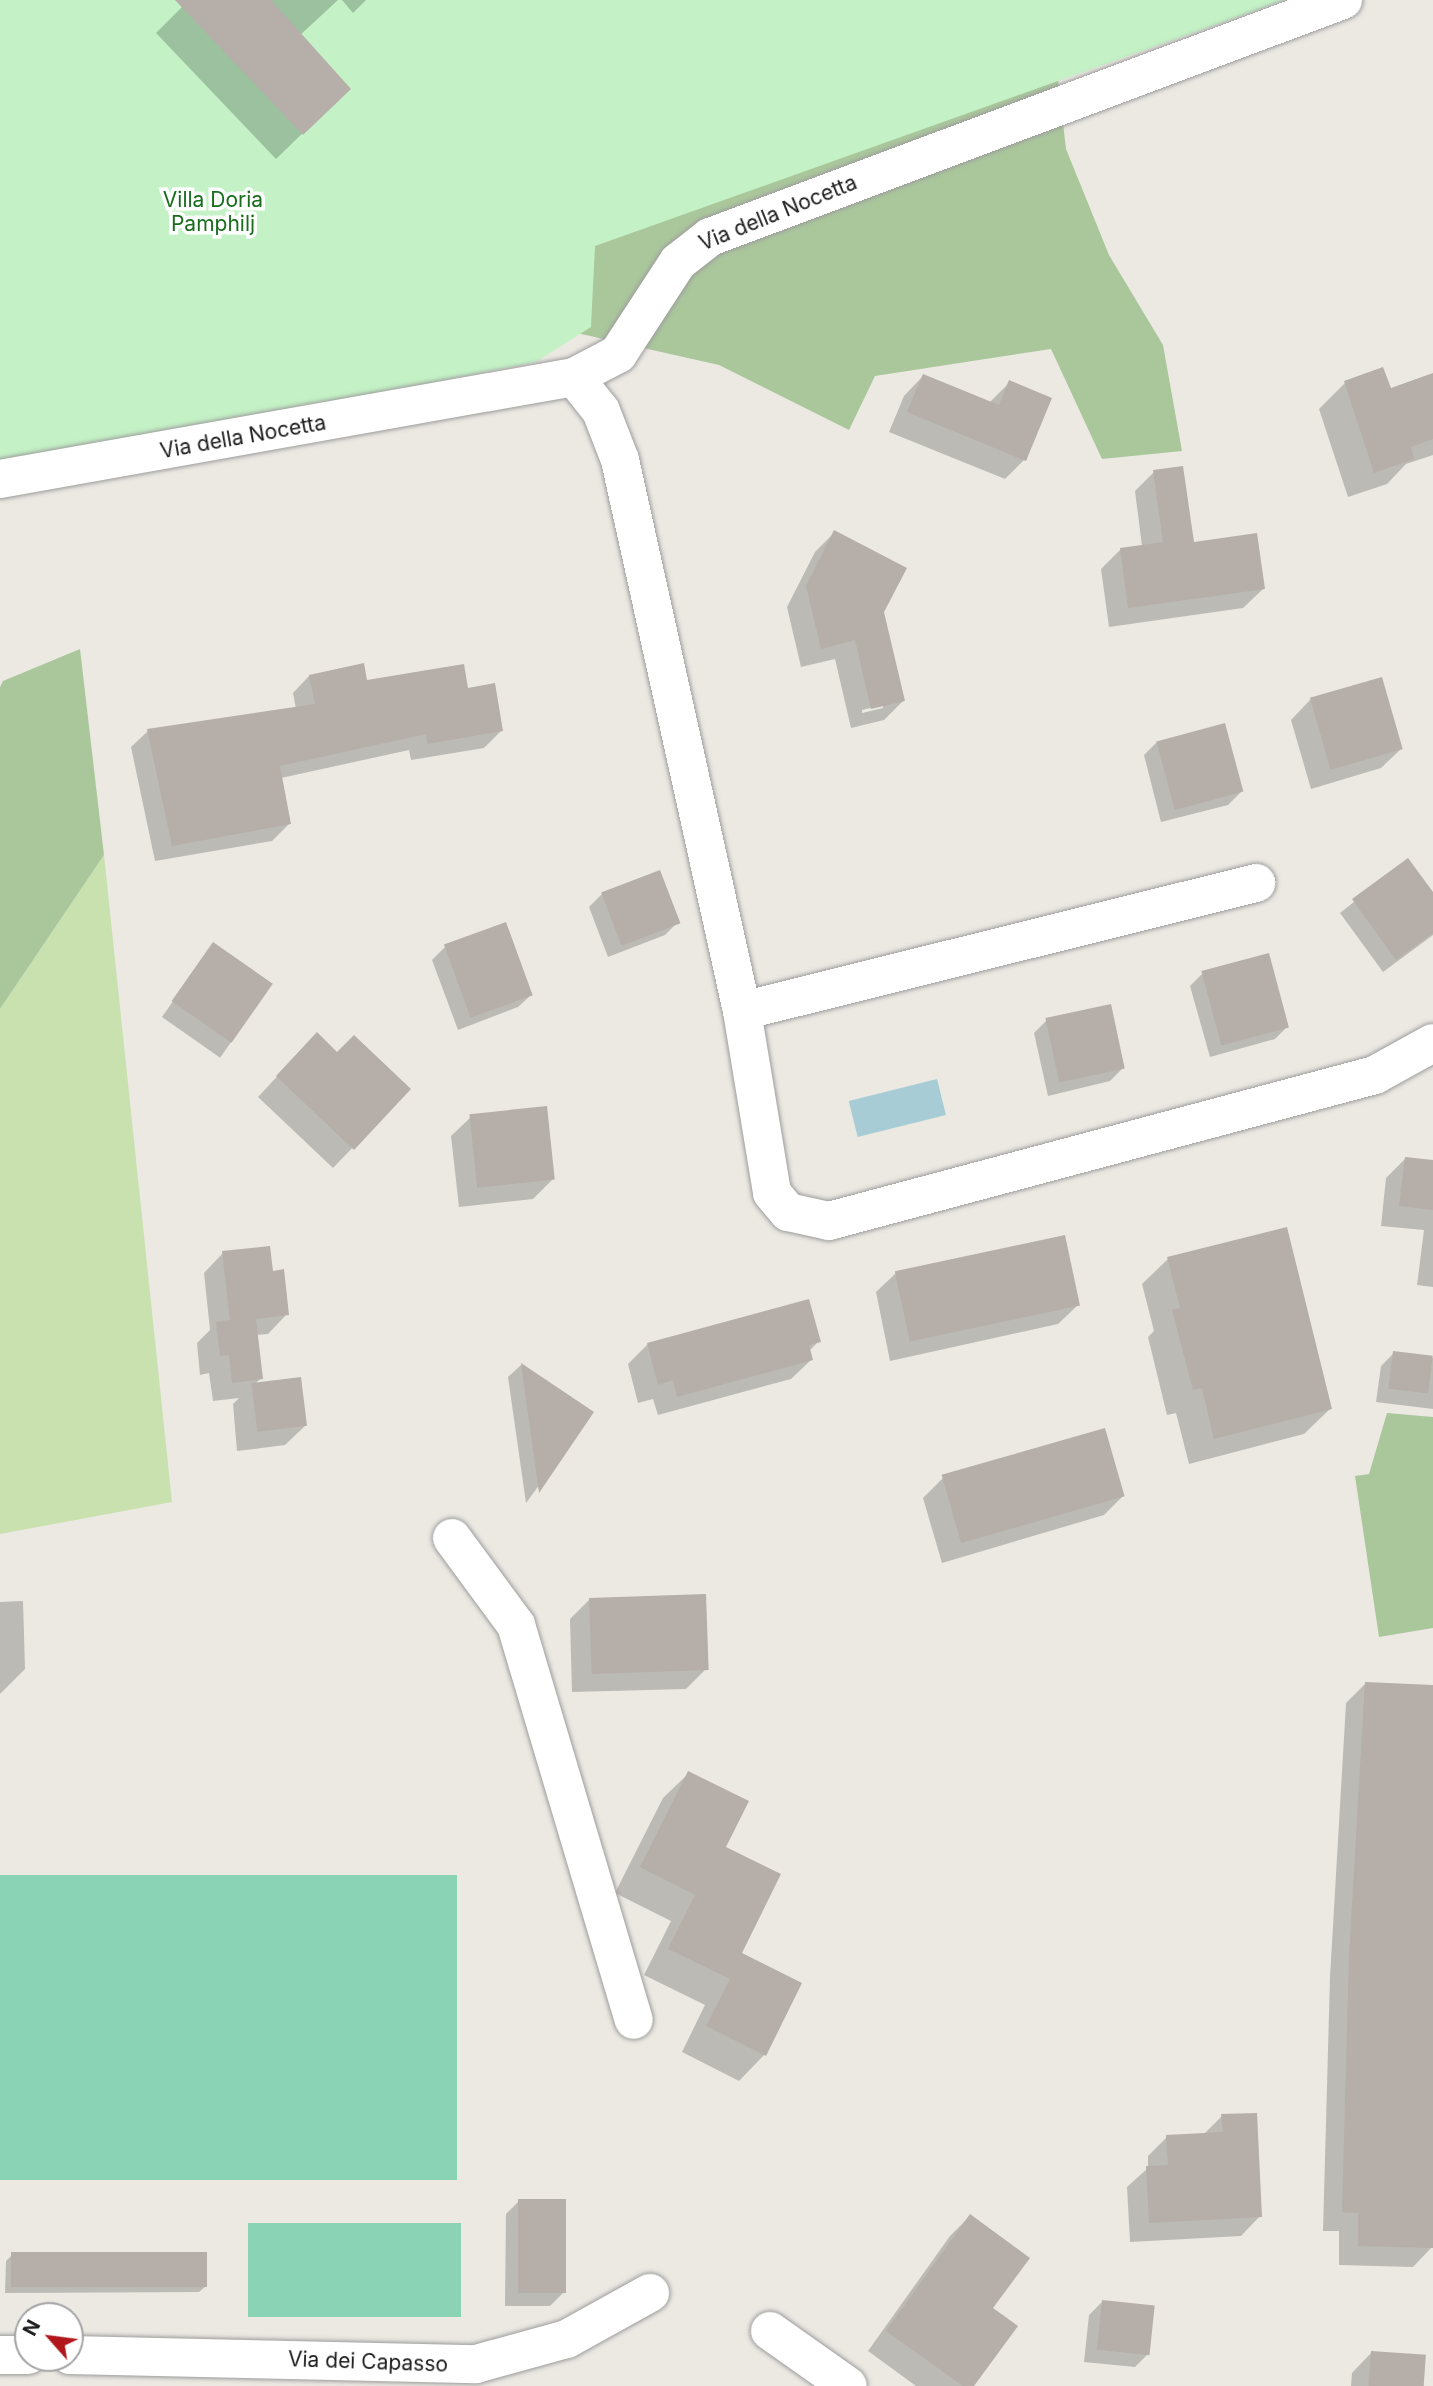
<!DOCTYPE html>
<html>
<head>
<meta charset="utf-8">
<style>
  body { margin:0 }
  #map { position:relative; width:1433px; height:2386px; overflow:hidden; background:#ece9e3; font-family:Inter,sans-serif }
  div>[style] { position:absolute }
  .grass>* { inset:0; background:#c9e1ae }
  .forest>* { inset:0; background:#aac79c }
  .park>* { inset:0; background:#c4f2c6 }
  .pitch>* { inset:0; background:#8ad3b4; transform-origin:0 0 }
  .water>* { inset:0; background:#a8ccd5; transform-origin:0 0 }
  .shadow>* { inset:0; background:#0003; transform-origin:0 0 }
  .building>* { inset:0; background:#b5aea9; transform-origin:0 0 }
  .roads { filter:drop-shadow(0 0 2px #9d9d9d) drop-shadow(0 0 2px #9d9d9d) }
  .street>* { height:38px; margin:-19px; padding:0 19px; transform-origin:19px; border-radius:19px; background:#fff }
  span { translate:-50% -50%; white-space:nowrap; text-align:center; line-height:1.15; -webkit-text-stroke:7px #fff; paint-order:stroke }
  .park-label { font-size:21px; color:#186d1c }
  .street-label { font-size:21px; color:#1c1c1c }
  .north { position:absolute; left:14px; top:2302px; width:70px; height:70px; box-sizing:border-box; background:#fff; border:2px solid #a4a4a4; border-radius:50%; rotate:298deg; font-size:19px; font-weight:700; line-height:28px; text-align:center; color:#1c1c1c }
  .north::after { content:''; display:block; margin:auto; width:24px; height:32px; background:#b1171c; clip-path:polygon(50% 0,100% 100%,50% 72%,0 100%) }
</style>
</head>
<body>
<div id="map">
  <div class="grass">
    <i style="clip-path:polygon(104px 855px,172px 1502px,0 1534px,0 1009px)"></i>
  </div>
  <div class="forest">
    <i style="clip-path:polygon(1049px 0,1066px 149px,1109px 255px,1163px 345px,1182px 451px,1102px 459px,1051px 349px,875px 376px,849px 430px,719px 365px,519px 320px,415px 167px)"></i>
    <i style="clip-path:polygon(80px 649px,104px 855px,0 1009px,0 687px,3px 681px)"></i>
    <i style="clip-path:polygon(1387px 1413px,1433px 1417px,1433px 1628px,1379px 1637px,1355px 1476px,1369px 1474px)"></i>
  </div>
  <div class="park">
    <i style="clip-path:polygon(0 0,1285px 0,595px 246px,591px 327px,536px 362px,0 470px)"></i>
  </div>
  <div class="pitch">
    <i style="left:457px;top:1875px;width:305px;height:457px;rotate:90deg"></i>
    <i style="left:248px;top:2223px;width:213px;height:94px"></i>
  </div>
  <div class="water">
    <i style="left:937px;top:1079px;width:37px;height:91px;rotate:76deg"></i>
  </div>
  <div class="shadow">
    <i style="clip-path:polygon(189px 0,338px 0,298px 37px,348px 89px,276px 159px,156px 33px)"></i>
    <i style="clip-path:polygon(342px 0,366px 0,353px 13px)"></i>
    <i style="clip-path:polygon(1433px 375px,1433px 455px,1406px 464px,1387px 484px,1348px 497px,1319px 409px,1345px 383px,1390px 390px)"></i>
    <i style="clip-path:polygon(923px 376px,990px 402px,1010px 382px,1024px 460px,1005px 479px,889px 432px,904px 396px)"></i>
    <i style="clip-path:polygon(1154px 472px,1192px 544px,1263px 589px,1243px 608px,1109px 627px,1101px 569px,1121px 549px,1142px 546px,1135px 491px)"></i>
    <i style="clip-path:polygon(evenodd,835px 532px,903px 701px,884px 720px,851px 728px,835px 659px,801px 667px,787px 607px,815px 552px,835px 532px,883px 705px,883px 708px,862px 713px,862px 710px,883px 705px)"></i>
    <i style="clip-path:polygon(309px 676px,467px 690px,501px 731px,484px 748px,411px 760px,409px 750px,281px 778px,289px 824px,272px 841px,155px 861px,131px 747px,148px 731px,296px 709px,293px 693px)"></i>
    <i style="clip-path:polygon(1310px 700px,1401px 749px,1381px 768px,1311px 789px,1291px 720px)"></i>
    <i style="clip-path:polygon(1157px 742px,1241px 792px,1228px 805px,1161px 822px,1144px 755px)"></i>
    <i style="clip-path:polygon(1407px 860px,1433px 895px,1433px 935px,1383px 972px,1340px 913px)"></i>
    <i style="clip-path:polygon(602px 894px,678px 922px,665px 935px,608px 957px,589px 907px)"></i>
    <i style="left:213px;top:944px;width:71px;height:89px;rotate:35deg"></i>
    <i style="clip-path:polygon(445px 947px,531px 995px,518px 1007px,458px 1030px,432px 960px)"></i>
    <i style="clip-path:polygon(1203px 973px,1288px 1026px,1275px 1039px,1210px 1057px,1190px 986px)"></i>
    <i style="clip-path:polygon(1047px 1020px,1123px 1068px,1110px 1081px,1048px 1096px,1034px 1033px)"></i>
    <i style="clip-path:polygon(298px 1054px,337px 1054px,409px 1089px,333px 1168px,258px 1097px)"></i>
    <i style="clip-path:polygon(471px 1117px,553px 1179px,533px 1199px,459px 1207px,451px 1136px)"></i>
    <i style="clip-path:polygon(1405px 1159px,1433px 1162px,1433px 1287px,1417px 1285px,1424px 1230px,1381px 1226px,1386px 1178px)"></i>
    <i style="clip-path:polygon(223px 1253px,272px 1273px,287px 1314px,268px 1334px,256px 1335px,261px 1378px,255px 1384px,305px 1426px,285px 1445px,237px 1451px,233px 1404px,239px 1398px,213px 1401px,209px 1373px,200px 1375px,197px 1343px,210px 1330px,204px 1273px)"></i>
    <i style="clip-path:polygon(1168px 1259px,1330px 1409px,1304px 1434px,1189px 1464px,1176px 1413px,1167px 1415px,1148px 1337px,1154px 1331px,1142px 1284px)"></i>
    <i style="clip-path:polygon(896px 1273px,1078px 1305px,1058px 1324px,890px 1361px,876px 1292px)"></i>
    <i style="clip-path:polygon(819px 1341px,809px 1351px,811px 1360px,791px 1379px,658px 1415px,653px 1399px,638px 1403px,628px 1364px,648px 1344px)"></i>
    <i style="clip-path:polygon(1394px 1353px,1433px 1358px,1433px 1409px,1376px 1402px,1381px 1366px)"></i>
    <i style="clip-path:polygon(521px 1365px,592px 1413px,526px 1503px,508px 1377px)"></i>
    <i style="clip-path:polygon(943px 1478px,1123px 1496px,1104px 1515px,942px 1563px,923px 1498px)"></i>
    <i style="clip-path:polygon(590px 1599px,706px 1669px,686px 1689px,572px 1692px,570px 1619px)"></i>
    <i style="clip-path:polygon(23px 1601px,25px 1669px,0 1694px,0 1602px)"></i>
    <i style="clip-path:polygon(1365px 1684px,1433px 1686px,1433px 2230px,1432px 2247px,1413px 2267px,1339px 2265px,1339px 2231px,1323px 2231px,1330px 1977px,1346px 1703px)"></i>
    <i style="clip-path:polygon(689px 1773px,724px 1847px,740px 1953px,764px 2055px,739px 2081px,682px 2052px,705px 2005px,644px 1975px,671px 1921px,615px 1893px,663px 1798px)"></i>
    <i style="clip-path:polygon(1222px 2116px,1260px 2216px,1241px 2236px,1130px 2242px,1127px 2187px,1148px 2168px,1148px 2156px,1167px 2137px,1203px 2135px)"></i>
    <i style="clip-path:polygon(519px 2201px,563px 2293px,550px 2306px,505px 2306px,506px 2214px)"></i>
    <i style="clip-path:polygon(970px 2216px,990px 2309px,972px 2386px,916px 2386px,868px 2351px,950px 2236px)"></i>
    <i style="clip-path:polygon(12px 2255px,206px 2286px,199px 2292px,5px 2293px,6px 2261px)"></i>
    <i style="clip-path:polygon(1102px 2302px,1148px 2354px,1135px 2367px,1084px 2362px,1089px 2315px)"></i>
    <i style="clip-path:polygon(1371px 2353px,1424px 2386px,1351px 2386px,1352px 2373px)"></i>
  </div>
  <div class="building">
    <i style="clip-path:polygon(175px 0,271px 0,351px 89px,303px 135px)"></i>
    <i style="clip-path:polygon(1383px 367px,1391px 388px,1433px 373px,1433px 439px,1411px 447px,1414px 459px,1374px 473px,1344px 381px)"></i>
    <i style="clip-path:polygon(923px 374px,999px 405px,1009px 380px,1052px 398px,1026px 461px,907px 412px)"></i>
    <i style="clip-path:polygon(1183px 466px,1194px 542px,1257px 533px,1265px 589px,1128px 608px,1120px 548px,1163px 542px,1153px 470px)"></i>
    <i style="clip-path:polygon(834px 530px,907px 568px,884px 612px,905px 701px,871px 709px,855px 640px,821px 649px,806px 586px)"></i>
    <i style="clip-path:polygon(364px 663px,367px 680px,464px 664px,468px 688px,495px 683px,503px 731px,427px 744px,426px 734px,280px 766px,291px 824px,172px 846px,147px 729px,315px 704px,309px 675px)"></i>
    <i style="left:1382px;top:677px;width:75px;height:75px;rotate:74deg"></i>
    <i style="left:1225px;top:723px;width:71px;height:71px;rotate:75deg"></i>
    <i style="clip-path:polygon(1408px 858px,1433px 892px,1433px 933px,1396px 960px,1352px 899px)"></i>
    <i style="left:660px;top:870px;width:57px;height:63px;rotate:69deg"></i>
    <i style="left:506px;top:922px;width:78px;height:66px;rotate:70deg"></i>
    <i style="left:213px;top:942px;width:73px;height:72px;rotate:35deg"></i>
    <i style="left:1269px;top:953px;width:77px;height:70px;rotate:75deg"></i>
    <i style="left:1111px;top:1004px;width:66px;height:67px;rotate:78deg"></i>
    <i style="clip-path:polygon(317px 1032px,337px 1052px,354px 1035px,411px 1089px,354px 1150px,276px 1076px)"></i>
    <i style="left:547px;top:1106px;width:74px;height:78px;rotate:84deg"></i>
    <i style="clip-path:polygon(1405px 1157px,1433px 1160px,1433px 1210px,1399px 1206px)"></i>
    <i style="clip-path:polygon(1287px 1227px,1332px 1409px,1214px 1439px,1202px 1388px,1193px 1390px,1172px 1310px,1180px 1308px,1167px 1257px)"></i>
    <i style="left:1065px;top:1235px;width:72px;height:174px;rotate:78deg"></i>
    <i style="clip-path:polygon(270px 1246px,273px 1271px,284px 1269px,289px 1315px,256px 1319px,263px 1379px,232px 1383px,229px 1355px,220px 1356px,216px 1322px,230px 1320px,222px 1251px)"></i>
    <i style="clip-path:polygon(809px 1299px,821px 1342px,809px 1345px,813px 1360px,677px 1397px,673px 1380px,658px 1385px,647px 1343px)"></i>
    <i style="left:1393px;top:1351px;width:40px;height:38px;rotate:7deg"></i>
    <i style="clip-path:polygon(521px 1363px,594px 1412px,539px 1493px)"></i>
    <i style="left:301px;top:1377px;width:49px;height:50px;rotate:83deg"></i>
    <i style="left:1105px;top:1428px;width:71px;height:170px;rotate:74deg"></i>
    <i style="left:706px;top:1594px;width:76px;height:117px;rotate:88deg"></i>
    <i style="clip-path:polygon(1365px 1682px,1433px 1685px,1433px 2248px,1358px 2246px,1358px 2213px,1342px 2212px,1349px 1956px)"></i>
    <i style="clip-path:polygon(688px 1771px,749px 1801px,726px 1847px,781px 1874px,742px 1953px,802px 1983px,766px 2056px,706px 2026px,730px 1979px,668px 1949px,695px 1895px,640px 1867px)"></i>
    <i style="clip-path:polygon(1257px 2113px,1262px 2217px,1149px 2223px,1146px 2166px,1168px 2165px,1166px 2135px,1223px 2132px,1221px 2114px)"></i>
    <i style="left:518px;top:2199px;width:48px;height:94px"></i>
    <i style="clip-path:polygon(970px 2214px,1030px 2258px,993px 2308px,1018px 2326px,974px 2386px,963px 2386px,886px 2331px)"></i>
    <i style="left:207px;top:2252px;width:35px;height:196px;rotate:90deg"></i>
    <i style="left:1102px;top:2300px;width:53px;height:50px;rotate:6deg"></i>
    <i style="left:1371px;top:2351px;width:55px;height:35px;rotate:4deg"></i>
  </div>
  <div class="roads">
    <div class="street">
      <i style="left:574px;top:377px;width:43px;rotate:51.5deg"></i>
      <i style="left:601px;top:411px;width:53px;rotate:68.8deg"></i>
      <i style="left:620px;top:460px;width:564px;rotate:77.52deg"></i>
      <i style="left:742px;top:1011px;width:184px;rotate:80.6deg"></i>
      <i style="left:772px;top:1193px;width:25px;rotate:50deg"></i>
      <i style="left:788px;top:1212px;width:42px;rotate:12.4deg"></i>
      <i style="left:829px;top:1221px;width:565px;rotate:-14.97deg"></i>
      <i style="left:1375px;top:1075px;width:66px;rotate:-28.9deg"></i>
      <i style="left:0;top:479px;width:583px;rotate:-10.08deg"></i>
      <i style="left:574px;top:377px;width:50px;rotate:-27.6deg"></i>
      <i style="left:618px;top:354px;width:110px;rotate:-56.9deg"></i>
      <i style="left:678px;top:262px;width:41px;rotate:-38deg"></i>
      <i style="left:710px;top:237px;width:676px;rotate:-20.53deg"></i>
      <i style="left:742px;top:1011px;width:530px;rotate:-13.98deg"></i>
      <i style="left:452px;top:1538px;width:108px;rotate:53.7deg"></i>
      <i style="left:516px;top:1625px;width:412px;rotate:73.4deg"></i>
      <i style="left:770px;top:2331px;width:95px;rotate:35.2deg"></i>
      <i style="left:0;top:2355px;width:28px"></i>
      <i style="left:70px;top:2355px;width:406px;rotate:1.3deg"></i>
      <i style="left:476px;top:2364px;width:94px;rotate:-15.4deg"></i>
      <i style="left:567px;top:2339px;width:95px;rotate:-29deg"></i>
    </div>
  </div>
  <div class="park-label">
    <span style="left:213px;top:212px">Villa Doria<br>Pamphilj</span>
  </div>
  <div class="street-label">
    <span style="left:778px;top:213px;rotate:-22deg">Via della Nocetta</span>
    <span style="left:243px;top:437px;rotate:-10deg">Via della Nocetta</span>
    <span style="left:368px;top:2362px;rotate:2deg">Via dei Capasso</span>
  </div>
  <div class="north">N</div>
</div>
</body>
</html>
